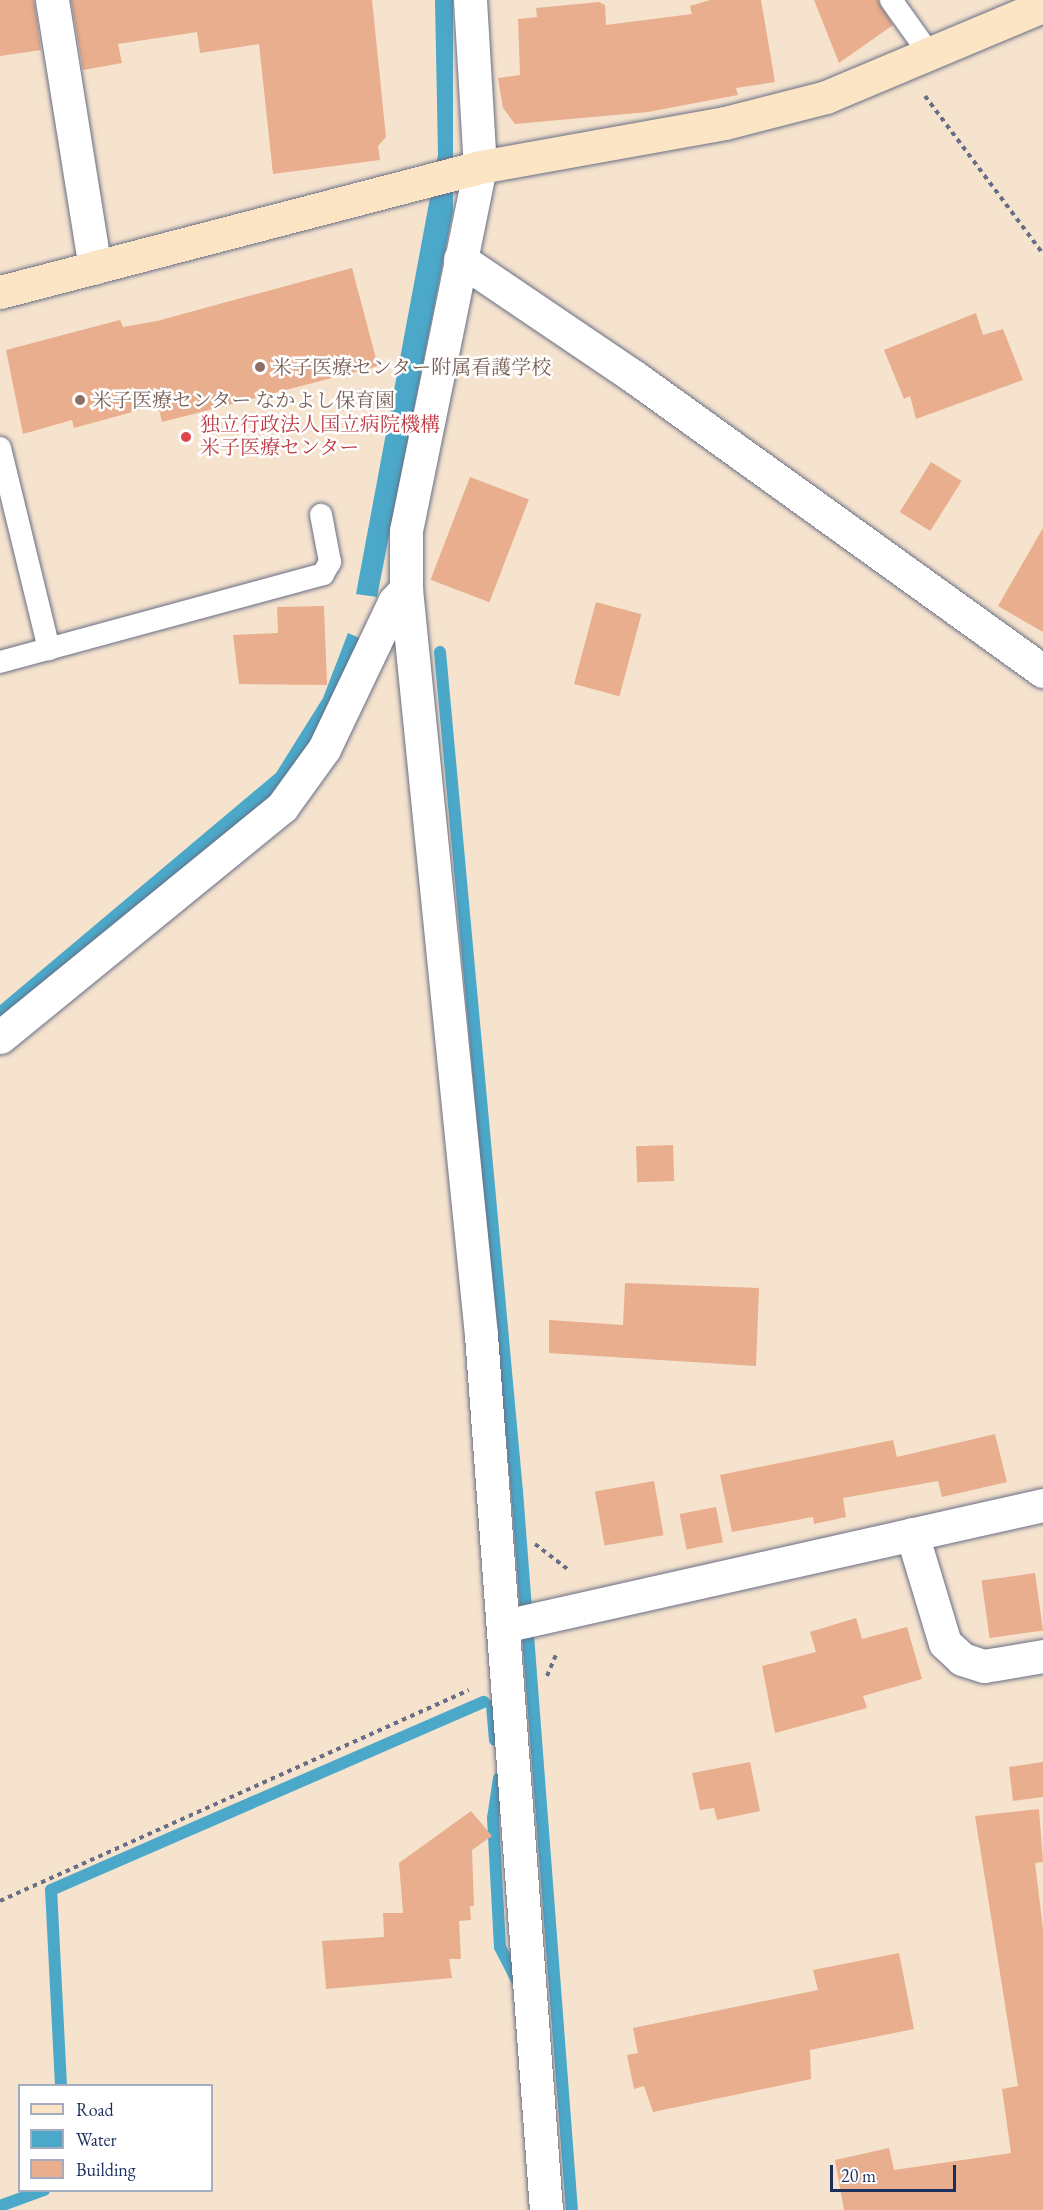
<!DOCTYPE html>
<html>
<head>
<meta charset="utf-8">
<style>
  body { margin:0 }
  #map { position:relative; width:1043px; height:2210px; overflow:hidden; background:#f6e3ce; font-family:"EB Garamond","Noto Serif JP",serif }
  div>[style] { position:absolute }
  .water>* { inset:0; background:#4ba8c9 }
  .stream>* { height:12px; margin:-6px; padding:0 6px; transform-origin:6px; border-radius:6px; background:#4ba8c9 }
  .building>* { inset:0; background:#e8ae8d; transform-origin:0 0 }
  .path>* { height:4px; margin-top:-2px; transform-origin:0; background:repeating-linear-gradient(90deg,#686e85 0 4.5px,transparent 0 9px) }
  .roads { filter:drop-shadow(0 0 2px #686e85) drop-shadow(0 0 2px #686e85) }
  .lane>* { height:22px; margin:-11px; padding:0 11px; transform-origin:11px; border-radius:11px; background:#fff }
  .street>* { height:33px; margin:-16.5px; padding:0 16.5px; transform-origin:16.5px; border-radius:16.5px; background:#fff }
  .secondary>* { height:33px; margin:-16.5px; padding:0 16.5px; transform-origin:16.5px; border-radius:16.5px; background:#fce5c4 }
  .dots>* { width:16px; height:16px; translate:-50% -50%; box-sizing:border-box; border:3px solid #fff; border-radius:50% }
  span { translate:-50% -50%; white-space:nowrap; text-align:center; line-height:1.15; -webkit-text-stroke:5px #fff; paint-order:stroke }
  .education-label { font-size:20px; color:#785e54 }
  .left { translate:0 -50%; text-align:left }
  .health-label { font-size:20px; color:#be3a42 }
  .legend { position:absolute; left:18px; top:2084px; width:195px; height:108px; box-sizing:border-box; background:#fff; border:2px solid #a4acbf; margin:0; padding:8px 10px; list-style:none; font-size:18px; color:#1b2f5e }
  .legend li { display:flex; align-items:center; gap:12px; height:30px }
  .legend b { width:30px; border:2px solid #a4acbf }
  .scale { position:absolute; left:830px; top:2165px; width:126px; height:27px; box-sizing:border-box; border:3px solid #1b2f5e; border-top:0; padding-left:8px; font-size:18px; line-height:21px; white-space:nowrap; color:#1b2f5e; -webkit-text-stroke:4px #fff; paint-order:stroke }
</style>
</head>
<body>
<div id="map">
  <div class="water">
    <i style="clip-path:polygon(435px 0,453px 0,453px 211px,377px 597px,356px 594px,438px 155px)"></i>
    <i style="clip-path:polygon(348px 633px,364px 640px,336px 708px,271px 808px,0 1029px,0 1005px,276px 773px,323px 698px)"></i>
  </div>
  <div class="stream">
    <i style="left:440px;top:652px;width:843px;rotate:84.76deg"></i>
    <i style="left:517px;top:1491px;width:721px;rotate:85.63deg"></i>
    <i style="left:492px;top:1706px;width:34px;rotate:85deg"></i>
    <i style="left:499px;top:1778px;width:40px;rotate:98.5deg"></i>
    <i style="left:493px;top:1818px;width:129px;rotate:86.9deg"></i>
    <i style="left:500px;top:1947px;width:37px;rotate:63deg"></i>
    <i style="left:61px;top:2086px;width:196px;rotate:-92.9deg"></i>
    <i style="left:51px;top:1890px;width:472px;rotate:-23.5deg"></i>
    <i style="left:0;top:2206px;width:47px;rotate:-20deg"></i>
  </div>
  <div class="building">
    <i style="clip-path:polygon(0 0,34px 0,41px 50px,0 56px)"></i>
    <i style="clip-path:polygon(71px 0,372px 0,386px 137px,378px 146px,380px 160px,273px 174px,259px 44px,200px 53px,197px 32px,118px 44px,122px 63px,83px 70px)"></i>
    <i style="clip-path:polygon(710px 0,761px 0,775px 82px,736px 88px,738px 95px,648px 112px,515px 124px,503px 108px,498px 78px,520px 75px,518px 19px,537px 17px,536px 8px,599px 2px,605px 5px,606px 25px,692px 14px,690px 6px)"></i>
    <i style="clip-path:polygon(814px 0,878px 0,893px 25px,839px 63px)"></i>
    <i style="clip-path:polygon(352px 268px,378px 366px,162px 422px,158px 405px,74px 428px,72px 420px,23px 434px,6px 350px,120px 320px,123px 327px,157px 321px)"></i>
    <i style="clip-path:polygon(976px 313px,983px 335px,1003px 329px,1023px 380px,916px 419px,910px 396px,904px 399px,884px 350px)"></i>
    <i style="left:931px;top:462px;width:36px;height:59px;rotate:32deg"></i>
    <i style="left:470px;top:477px;width:63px;height:110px;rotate:21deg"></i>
    <i style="clip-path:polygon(1043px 528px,1043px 632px,998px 606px)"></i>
    <i style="left:596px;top:602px;width:47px;height:85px;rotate:15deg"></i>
    <i style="clip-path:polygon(324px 606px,327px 685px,239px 684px,233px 635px,278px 633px,277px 607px)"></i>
    <i style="left:673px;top:1145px;width:36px;height:37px;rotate:88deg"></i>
    <i style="clip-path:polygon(625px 1283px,759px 1288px,756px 1366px,549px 1353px,549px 1320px,623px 1325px)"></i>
    <i style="clip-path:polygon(995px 1434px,1007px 1482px,942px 1497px,938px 1481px,843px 1498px,846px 1517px,814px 1524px,813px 1517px,732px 1532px,720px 1475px,893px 1440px,897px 1457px)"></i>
    <i style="left:654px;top:1481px;width:55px;height:60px;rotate:80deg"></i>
    <i style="left:716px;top:1507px;width:36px;height:37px;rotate:79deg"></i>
    <i style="left:1035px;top:1573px;width:58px;height:54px;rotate:82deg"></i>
    <i style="clip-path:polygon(856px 1618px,862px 1639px,907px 1627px,922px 1679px,863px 1696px,867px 1708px,775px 1733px,762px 1666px,816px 1652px,810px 1632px)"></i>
    <i style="clip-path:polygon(750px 1762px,760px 1811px,717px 1820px,714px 1808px,700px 1810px,692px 1773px)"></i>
    <i style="clip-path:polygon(1043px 1762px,1043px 1797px,1013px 1801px,1009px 1767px)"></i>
    <i style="clip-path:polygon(1039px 1809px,1043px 1862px,1035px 1863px,1043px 1929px,1043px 2210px,844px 2210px,835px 2160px,889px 2148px,894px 2170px,1011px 2153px,1002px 2089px,1018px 2086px,975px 1816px)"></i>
    <i style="clip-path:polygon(471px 1811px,492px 1836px,472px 1850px,474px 1906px,470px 1906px,471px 1920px,459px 1921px,461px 1959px,449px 1959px,452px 1978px,326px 1989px,322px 1941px,384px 1937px,383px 1913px,403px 1913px,399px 1863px)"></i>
    <i style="clip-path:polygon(899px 1953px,914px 2029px,810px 2050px,811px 2079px,653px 2112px,644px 2086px,634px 2089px,627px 2055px,638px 2053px,633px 2028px,818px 1990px,813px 1970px)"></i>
  </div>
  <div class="path">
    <i style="left:925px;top:96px;width:197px;rotate:53.2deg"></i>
    <i style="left:535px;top:1544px;width:44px;rotate:37.6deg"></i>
    <i style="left:547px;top:1676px;width:23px;rotate:-67deg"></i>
    <i style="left:0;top:1901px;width:514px;rotate:-24.22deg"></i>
  </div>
  <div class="roads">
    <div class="lane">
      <i style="left:891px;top:0;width:69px;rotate:54.5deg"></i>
      <i style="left:0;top:448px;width:207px;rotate:76.3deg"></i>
      <i style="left:0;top:662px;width:335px;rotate:-15.2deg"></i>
      <i style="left:323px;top:574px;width:14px;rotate:-60deg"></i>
      <i style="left:330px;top:562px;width:48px;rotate:-100.8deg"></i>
    </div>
    <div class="street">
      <i style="left:52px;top:0;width:271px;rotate:80.9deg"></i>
      <i style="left:470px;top:0;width:167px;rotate:86.6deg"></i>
      <i style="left:480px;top:167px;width:371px;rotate:101.5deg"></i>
      <i style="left:406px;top:531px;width:58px;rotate:90deg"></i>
      <i style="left:406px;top:589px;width:750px;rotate:84.26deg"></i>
      <i style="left:481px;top:1335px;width:877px;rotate:85.75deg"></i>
      <i style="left:460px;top:259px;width:209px;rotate:34.1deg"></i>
      <i style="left:633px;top:376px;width:505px;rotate:35.74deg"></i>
      <i style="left:0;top:1037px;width:364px;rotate:-39.2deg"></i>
      <i style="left:282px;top:807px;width:72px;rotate:-54.1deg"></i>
      <i style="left:324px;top:749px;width:163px;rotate:-64.5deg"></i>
      <i style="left:394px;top:602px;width:18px;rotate:-47deg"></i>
      <i style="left:912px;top:1534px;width:114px;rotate:73.2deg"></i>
      <i style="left:945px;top:1643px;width:23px;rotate:43deg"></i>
      <i style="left:962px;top:1659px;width:23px;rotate:18deg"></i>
      <i style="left:984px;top:1666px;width:60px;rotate:-9.6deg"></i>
      <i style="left:504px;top:1626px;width:552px;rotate:-12.65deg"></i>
    </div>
    <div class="secondary">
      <i style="left:0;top:292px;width:496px;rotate:-14.6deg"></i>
      <i style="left:480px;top:167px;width:249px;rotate:-10.2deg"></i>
      <i style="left:725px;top:123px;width:104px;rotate:-14.4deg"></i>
      <i style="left:826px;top:97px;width:235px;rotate:-22.8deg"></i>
    </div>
  </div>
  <div class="dots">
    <i style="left:260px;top:367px;background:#8d6e63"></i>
    <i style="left:80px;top:400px;background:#8d6e63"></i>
    <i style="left:186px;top:437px;background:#e0444e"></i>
  </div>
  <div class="education-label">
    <span class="left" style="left:272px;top:367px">米子医療センター附属看護学校</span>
    <span class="left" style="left:92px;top:400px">米子医療センター なかよし保育園</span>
  </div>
  <div class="health-label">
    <span class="left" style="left:200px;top:436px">独立行政法人国立病院機構<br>米子医療センター</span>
  </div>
  <ul class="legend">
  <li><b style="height:8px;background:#fce5c4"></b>Road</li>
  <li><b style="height:16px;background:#4ba8c9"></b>Water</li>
  <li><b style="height:16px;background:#e8ae8d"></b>Building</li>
  </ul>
  <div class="scale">20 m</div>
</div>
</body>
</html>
